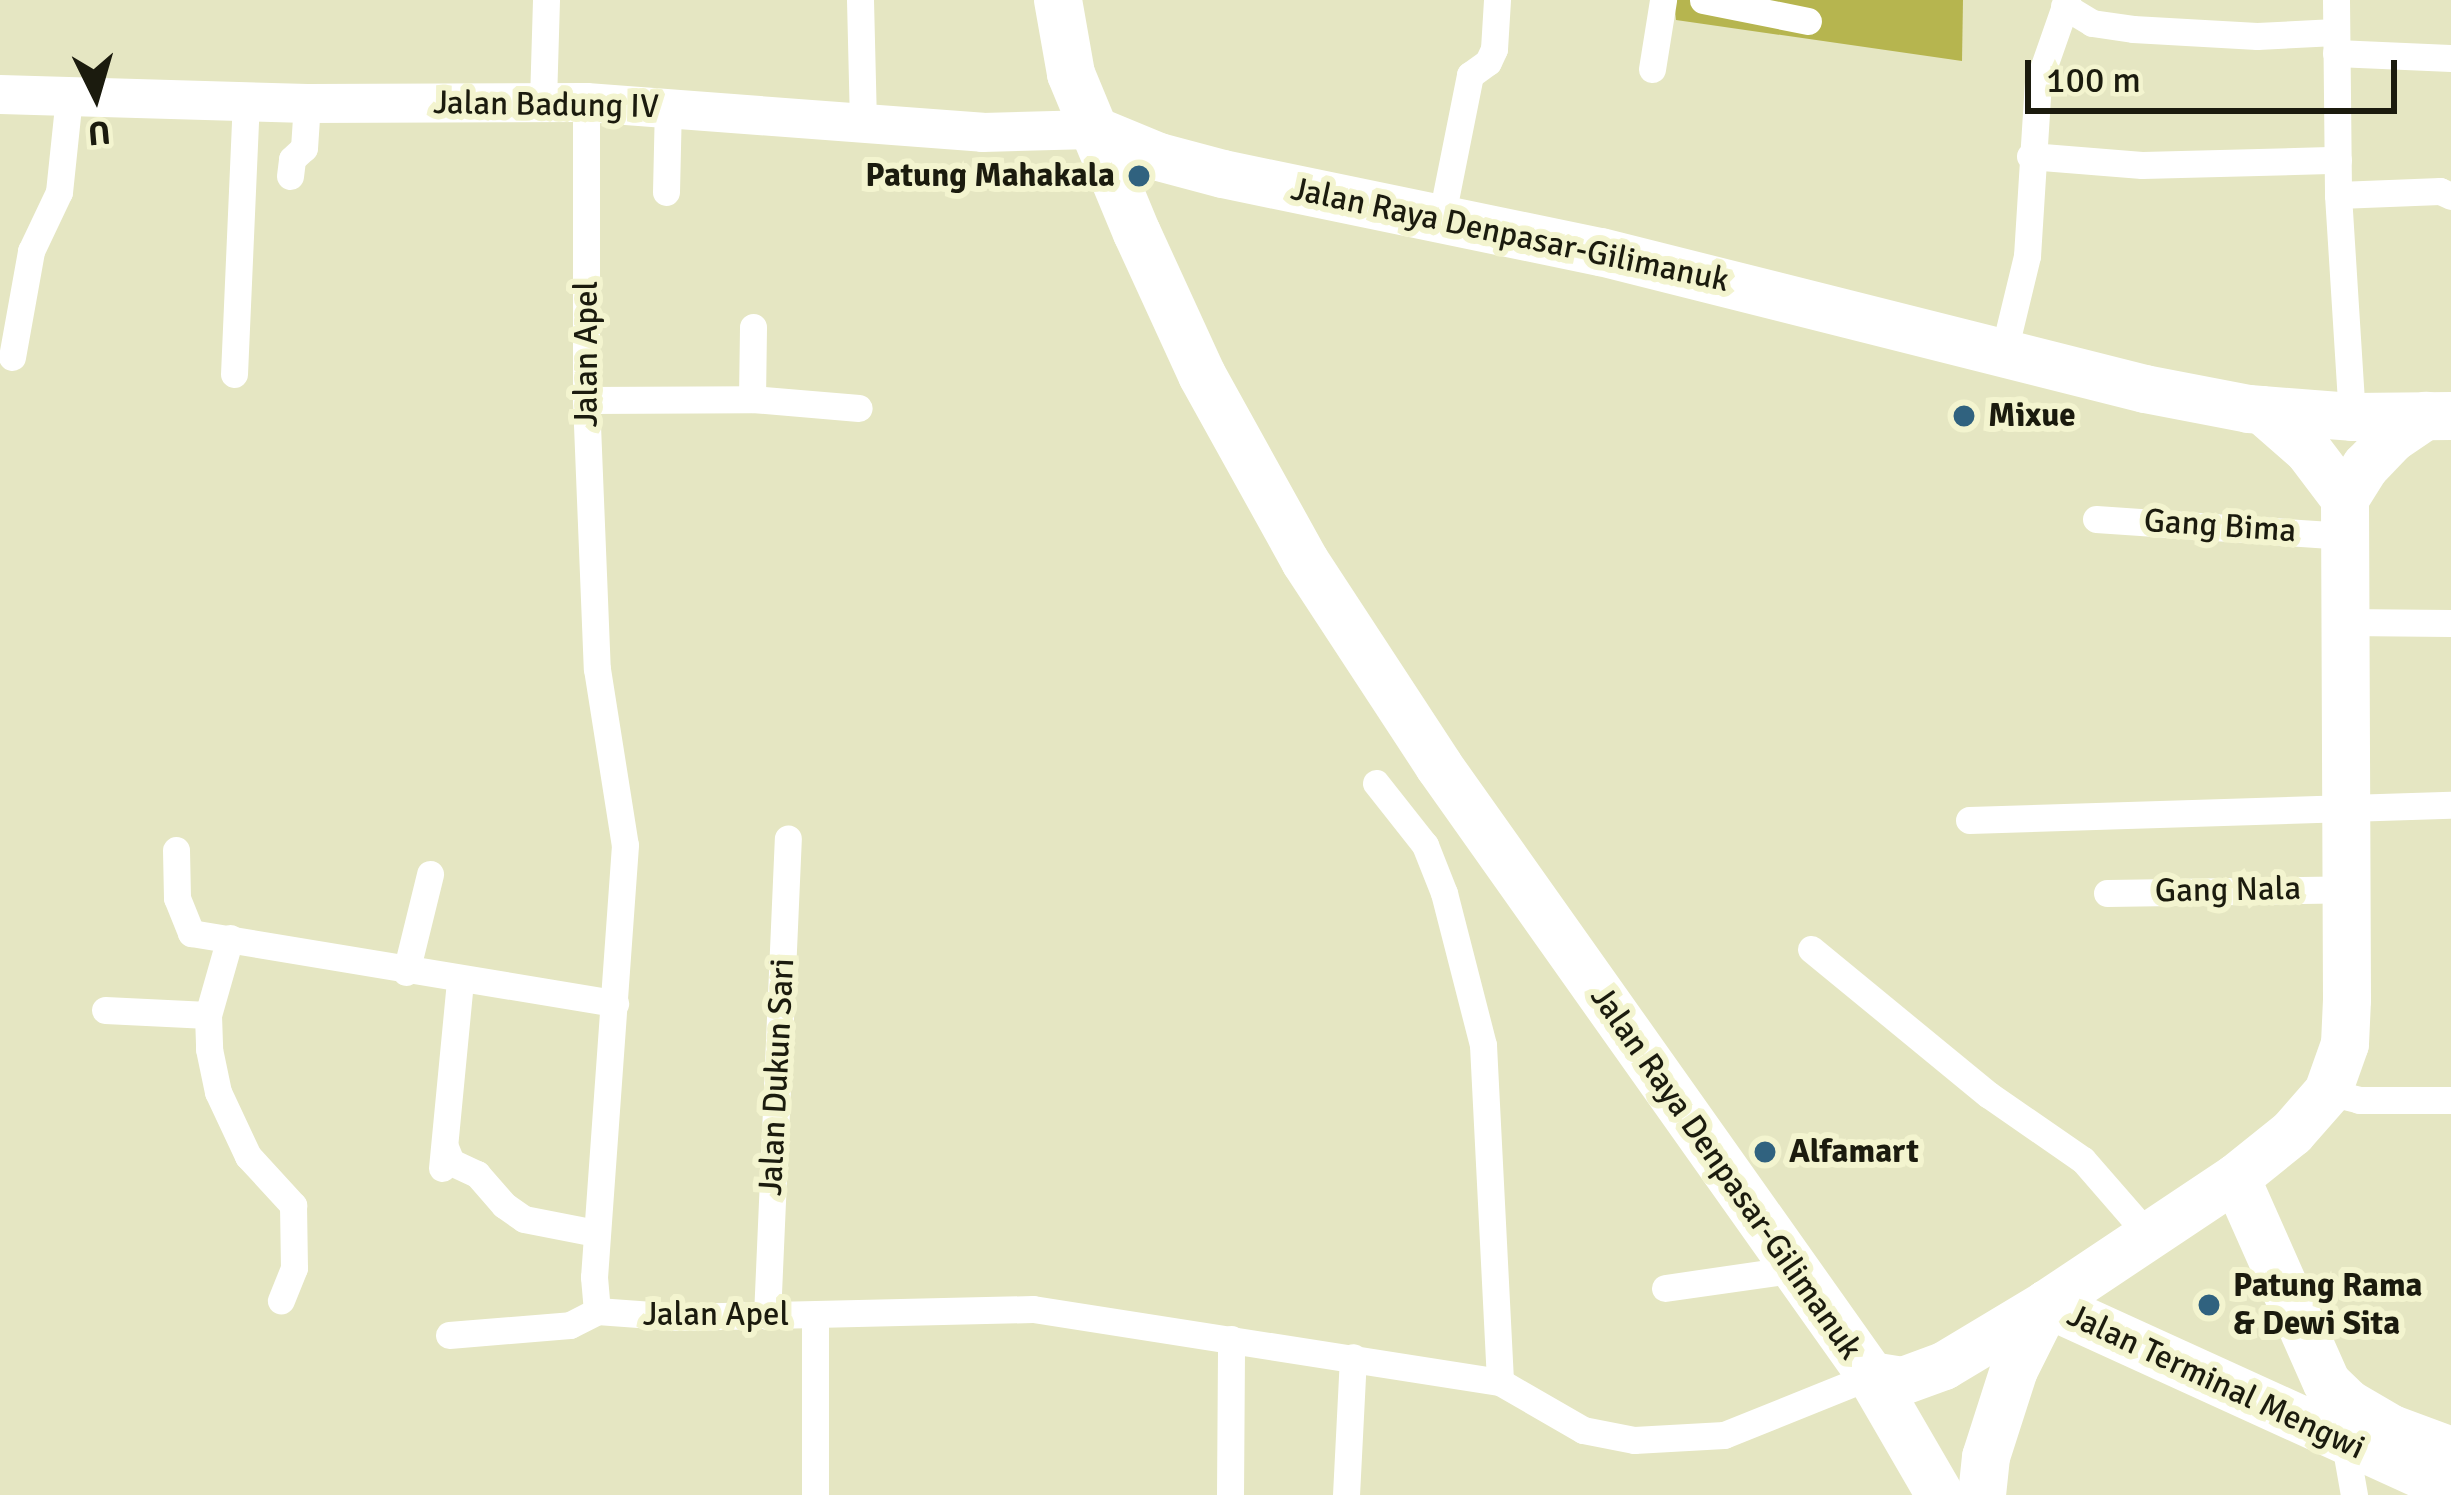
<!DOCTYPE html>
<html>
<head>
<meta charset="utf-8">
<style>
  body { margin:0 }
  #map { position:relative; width:2451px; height:1495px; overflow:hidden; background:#e5e6c2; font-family:Signika,sans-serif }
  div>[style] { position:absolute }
  .forest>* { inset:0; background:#b6b54f }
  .street>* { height:27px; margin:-13.5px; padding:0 13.5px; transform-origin:13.5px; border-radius:13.5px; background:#fff }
  .secondary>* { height:39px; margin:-19.5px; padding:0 19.5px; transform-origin:19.5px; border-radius:19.5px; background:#fff }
  .highway>* { height:48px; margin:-24px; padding:0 24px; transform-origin:24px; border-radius:24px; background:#fff }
  .dots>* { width:33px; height:33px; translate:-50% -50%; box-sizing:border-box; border:6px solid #f3f4cf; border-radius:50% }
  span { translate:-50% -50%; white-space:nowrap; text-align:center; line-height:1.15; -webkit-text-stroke:12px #f3f4cf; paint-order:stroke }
  .street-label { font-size:33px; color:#1b1b0e }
  .poi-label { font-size:33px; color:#1b1b0e; font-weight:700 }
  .right { translate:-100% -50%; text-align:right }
  .left { translate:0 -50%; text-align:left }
  .north { position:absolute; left:36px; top:36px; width:120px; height:120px; -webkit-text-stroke:9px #f3f4cf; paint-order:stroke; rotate:175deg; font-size:33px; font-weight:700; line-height:48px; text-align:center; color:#1b1b0e }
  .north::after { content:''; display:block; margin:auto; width:42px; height:54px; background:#1b1b0e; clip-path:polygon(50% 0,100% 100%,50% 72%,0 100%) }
  .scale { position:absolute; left:2025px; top:60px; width:372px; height:54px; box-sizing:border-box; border:6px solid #1b1b0e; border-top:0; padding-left:15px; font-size:36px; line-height:42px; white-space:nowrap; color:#1b1b0e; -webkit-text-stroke:9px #f3f4cf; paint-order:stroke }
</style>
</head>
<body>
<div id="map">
  <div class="forest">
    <i style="clip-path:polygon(1674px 0,1963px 0,1962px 61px,1676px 20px)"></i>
  </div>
  <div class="street">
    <i style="left:860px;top:0;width:122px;rotate:88.6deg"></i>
    <i style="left:1703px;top:0;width:107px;rotate:11.3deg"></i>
    <i style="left:2336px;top:0;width:195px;rotate:89.4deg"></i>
    <i style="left:2338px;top:195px;width:222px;rotate:86.4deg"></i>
    <i style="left:2064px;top:6px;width:33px;rotate:31deg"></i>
    <i style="left:2092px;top:23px;width:41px;rotate:8.3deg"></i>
    <i style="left:2133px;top:29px;width:124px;rotate:3.2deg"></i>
    <i style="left:2257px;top:36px;width:78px;rotate:-2.9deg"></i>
    <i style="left:2336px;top:53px;width:115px;rotate:2.5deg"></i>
    <i style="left:1652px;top:69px;width:70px;rotate:-80.9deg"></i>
    <i style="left:543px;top:101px;width:101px;rotate:-88.3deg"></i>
    <i style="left:586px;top:102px;width:298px;rotate:90deg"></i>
    <i style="left:586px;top:400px;width:269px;rotate:87.7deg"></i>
    <i style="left:597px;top:669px;width:178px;rotate:81deg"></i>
    <i style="left:625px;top:845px;width:433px;rotate:94.1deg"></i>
    <i style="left:594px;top:1277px;width:34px;rotate:85deg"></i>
    <i style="left:597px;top:1311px;width:83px;rotate:4.1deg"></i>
    <i style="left:680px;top:1317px;width:353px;rotate:-1.3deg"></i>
    <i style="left:1033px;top:1309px;width:473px;rotate:8.9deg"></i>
    <i style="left:1500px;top:1382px;width:96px;rotate:30deg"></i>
    <i style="left:1583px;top:1430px;width:52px;rotate:11.1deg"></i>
    <i style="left:1634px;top:1440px;width:90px;rotate:-3.2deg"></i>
    <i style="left:1724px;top:1435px;width:158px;rotate:-21.9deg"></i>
    <i style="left:2030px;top:156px;width:112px;rotate:4.6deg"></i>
    <i style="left:2142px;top:165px;width:196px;rotate:-1.5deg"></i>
    <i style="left:290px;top:176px;width:17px;rotate:-83deg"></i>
    <i style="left:292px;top:159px;width:16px;rotate:-43deg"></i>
    <i style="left:304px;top:148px;width:45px;rotate:-86.2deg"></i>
    <i style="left:666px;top:192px;width:85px;rotate:-88.7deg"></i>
    <i style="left:2338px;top:195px;width:102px;rotate:-2.2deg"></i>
    <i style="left:2440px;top:191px;width:12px;rotate:24deg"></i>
    <i style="left:1442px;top:215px;width:143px;rotate:-78.7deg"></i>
    <i style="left:1470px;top:75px;width:22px;rotate:-36deg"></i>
    <i style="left:1488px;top:62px;width:14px;rotate:-65deg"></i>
    <i style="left:1494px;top:49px;width:49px;rotate:-86.5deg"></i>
    <i style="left:2004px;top:351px;width:98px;rotate:-76.4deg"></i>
    <i style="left:2027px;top:256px;width:173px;rotate:-86.4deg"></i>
    <i style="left:2038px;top:83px;width:88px;rotate:-70.7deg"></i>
    <i style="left:12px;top:357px;width:108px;rotate:-79.8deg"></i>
    <i style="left:31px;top:251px;width:65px;rotate:-64.6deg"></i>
    <i style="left:59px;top:192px;width:96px;rotate:-84deg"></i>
    <i style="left:234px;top:374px;width:272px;rotate:-87.5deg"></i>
    <i style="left:752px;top:399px;width:72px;rotate:-89.2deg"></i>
    <i style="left:586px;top:400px;width:166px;rotate:-0.3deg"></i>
    <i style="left:752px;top:399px;width:107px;rotate:4.8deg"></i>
    <i style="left:2096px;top:519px;width:250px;rotate:3.9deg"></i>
    <i style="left:2346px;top:622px;width:105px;rotate:0.5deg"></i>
    <i style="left:1376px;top:783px;width:79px;rotate:51.7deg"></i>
    <i style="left:1425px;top:845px;width:52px;rotate:68.4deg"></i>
    <i style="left:1444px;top:893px;width:157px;rotate:75.6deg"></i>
    <i style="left:1483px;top:1045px;width:337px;rotate:87.1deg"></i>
    <i style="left:1969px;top:820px;width:482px;rotate:-1.8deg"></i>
    <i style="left:176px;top:850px;width:48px;rotate:88.8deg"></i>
    <i style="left:177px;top:898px;width:38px;rotate:68deg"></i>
    <i style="left:191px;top:933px;width:430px;rotate:9.4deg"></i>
    <i style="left:2107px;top:893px;width:243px;rotate:-0.9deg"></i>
    <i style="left:230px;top:938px;width:80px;rotate:105.9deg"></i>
    <i style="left:208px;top:1015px;width:34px;rotate:88deg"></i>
    <i style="left:209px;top:1049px;width:44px;rotate:78.2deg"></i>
    <i style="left:218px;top:1092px;width:71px;rotate:64.9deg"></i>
    <i style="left:248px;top:1156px;width:67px;rotate:47.4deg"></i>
    <i style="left:293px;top:1205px;width:63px;rotate:89.1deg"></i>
    <i style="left:294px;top:1268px;width:35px;rotate:112deg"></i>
    <i style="left:1811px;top:949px;width:230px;rotate:39.4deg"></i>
    <i style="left:1989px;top:1095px;width:114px;rotate:34.7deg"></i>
    <i style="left:2083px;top:1160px;width:101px;rotate:49deg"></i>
    <i style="left:406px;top:972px;width:101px;rotate:-76.2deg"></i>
    <i style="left:105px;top:1010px;width:103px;rotate:2.8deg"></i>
    <i style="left:2328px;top:1092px;width:32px;rotate:14deg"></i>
    <i style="left:2359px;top:1100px;width:92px"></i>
    <i style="left:445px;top:1147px;width:16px;rotate:68deg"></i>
    <i style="left:451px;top:1162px;width:29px;rotate:25deg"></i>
    <i style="left:477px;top:1174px;width:41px;rotate:48.9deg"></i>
    <i style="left:504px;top:1205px;width:24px;rotate:35deg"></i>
    <i style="left:524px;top:1219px;width:73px;rotate:11deg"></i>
    <i style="left:442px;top:1168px;width:188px;rotate:-84.5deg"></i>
    <i style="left:1665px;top:1288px;width:133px;rotate:-8.2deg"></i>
    <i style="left:767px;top:1316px;width:478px;rotate:-87.5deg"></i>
    <i style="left:449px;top:1335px;width:121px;rotate:-4.7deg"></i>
    <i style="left:570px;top:1325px;width:30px;rotate:-27deg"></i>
    <i style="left:2345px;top:1444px;width:52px;rotate:80deg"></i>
    <i style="left:815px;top:1495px;width:180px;rotate:-90deg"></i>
    <i style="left:1230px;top:1495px;width:156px;rotate:-89.6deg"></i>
    <i style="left:1346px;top:1495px;width:138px;rotate:-87.1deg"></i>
  </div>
  <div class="secondary">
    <i style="left:0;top:94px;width:307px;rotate:1.7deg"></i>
    <i style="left:307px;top:103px;width:279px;rotate:-0.2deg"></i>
    <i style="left:586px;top:102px;width:397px;rotate:4.3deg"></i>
    <i style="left:982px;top:132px;width:109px;rotate:-1.6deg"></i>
  </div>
  <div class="highway">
    <i style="left:1058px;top:0;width:75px;rotate:80deg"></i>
    <i style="left:1071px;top:74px;width:172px;rotate:67.5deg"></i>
    <i style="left:1137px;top:233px;width:156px;rotate:65.4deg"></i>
    <i style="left:1202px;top:375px;width:213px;rotate:61deg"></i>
    <i style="left:1305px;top:561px;width:245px;rotate:56.8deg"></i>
    <i style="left:1439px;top:766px;width:747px;rotate:54.69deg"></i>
    <i style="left:1871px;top:1376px;width:138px;rotate:59.9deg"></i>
    <i style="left:1091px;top:129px;width:74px;rotate:22.4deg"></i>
    <i style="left:1159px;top:157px;width:66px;rotate:14.9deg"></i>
    <i style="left:1223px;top:174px;width:386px;rotate:11.7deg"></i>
    <i style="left:1601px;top:252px;width:561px;rotate:14.14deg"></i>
    <i style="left:2145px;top:389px;width:106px;rotate:10.9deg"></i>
    <i style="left:2249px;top:409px;width:103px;rotate:4.4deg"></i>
    <i style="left:2352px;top:417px;width:99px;rotate:-0.6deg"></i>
    <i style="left:2262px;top:410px;width:61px;rotate:41deg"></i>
    <i style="left:2308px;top:450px;width:61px;rotate:52.9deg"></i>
    <i style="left:2236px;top:1178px;width:224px;rotate:66.1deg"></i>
    <i style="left:2327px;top:1383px;width:30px;rotate:44deg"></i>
    <i style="left:2349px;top:1404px;width:50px;rotate:30.2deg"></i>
    <i style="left:2392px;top:1429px;width:63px;rotate:20.4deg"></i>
    <i style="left:2047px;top:1304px;width:444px;rotate:24.5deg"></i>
    <i style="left:1871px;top:1376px;width:32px;rotate:9deg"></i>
    <i style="left:1903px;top:1381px;width:44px;rotate:-20.1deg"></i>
    <i style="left:1944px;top:1366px;width:120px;rotate:-31deg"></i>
    <i style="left:2047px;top:1304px;width:227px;rotate:-33.7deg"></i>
    <i style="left:2236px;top:1178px;width:72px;rotate:-38.8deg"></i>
    <i style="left:2292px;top:1133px;width:55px;rotate:-48.7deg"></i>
    <i style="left:2328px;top:1092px;width:51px;rotate:-70.5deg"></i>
    <i style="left:2345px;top:1044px;width:44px;rotate:-87.4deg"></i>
    <i style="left:2347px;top:1000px;width:501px;rotate:-90.23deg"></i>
    <i style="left:2345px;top:499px;width:39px;rotate:-58deg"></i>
    <i style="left:2366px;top:466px;width:39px;rotate:-46deg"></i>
    <i style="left:2393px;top:438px;width:40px;rotate:-34deg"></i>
    <i style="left:1982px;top:1495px;width:38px;rotate:-84deg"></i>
    <i style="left:1986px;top:1457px;width:91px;rotate:-72.2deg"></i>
    <i style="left:2014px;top:1370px;width:74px;rotate:-63.4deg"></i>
  </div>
  <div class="dots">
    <i style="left:1139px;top:176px;background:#30627f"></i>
    <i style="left:1964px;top:416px;background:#30627f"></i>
    <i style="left:1765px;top:1152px;background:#30627f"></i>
    <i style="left:2209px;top:1305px;background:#30627f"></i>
  </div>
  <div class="street-label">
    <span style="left:546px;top:105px;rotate:1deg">Jalan Badung IV</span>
    <span style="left:1510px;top:235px;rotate:12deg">Jalan Raya Denpasar-Gilimanuk</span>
    <span style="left:587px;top:354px;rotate:-90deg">Jalan Apel</span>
    <span style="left:2220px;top:526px;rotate:4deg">Gang Bima</span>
    <span style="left:2228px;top:890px;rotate:-1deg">Gang Nala</span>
    <span style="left:777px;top:1077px;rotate:-87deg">Jalan Dukun Sari</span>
    <span style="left:1726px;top:1173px;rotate:55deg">Jalan Raya Denpasar-Gilimanuk</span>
    <span style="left:716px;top:1315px">Jalan Apel</span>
    <span style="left:2216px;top:1382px;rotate:25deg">Jalan Terminal Mengwi</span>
  </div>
  <div class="poi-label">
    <span class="right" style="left:1115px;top:176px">Patung Mahakala</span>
    <span class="left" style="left:1988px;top:416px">Mixue</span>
    <span class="left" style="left:1789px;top:1152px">Alfamart</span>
    <span class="left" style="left:2233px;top:1305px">Patung Rama<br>&amp; Dewi Sita</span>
  </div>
  <div class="north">U</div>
  <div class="scale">100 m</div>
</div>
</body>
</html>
